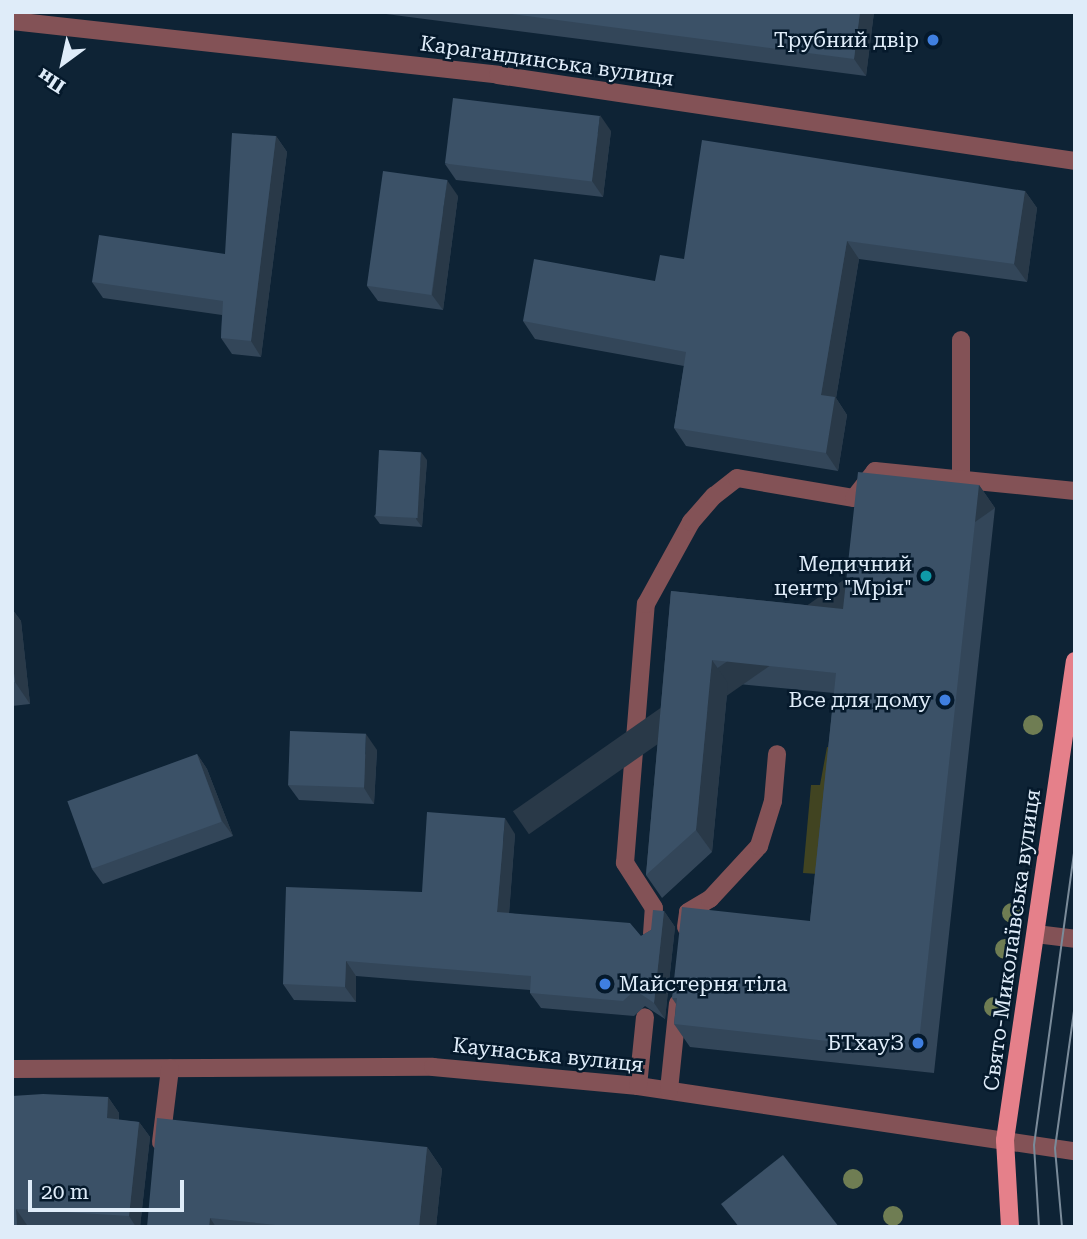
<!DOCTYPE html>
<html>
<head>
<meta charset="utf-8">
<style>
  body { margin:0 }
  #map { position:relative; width:1087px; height:1239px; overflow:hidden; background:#0e2335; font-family:"Roboto Serif",serif }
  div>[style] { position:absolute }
  .green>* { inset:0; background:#414421 }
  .minor>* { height:18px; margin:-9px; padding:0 9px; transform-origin:9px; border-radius:9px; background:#835256 }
  .major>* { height:18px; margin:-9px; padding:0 9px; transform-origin:9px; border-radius:9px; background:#e5808a }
  .tram>* { height:2px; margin:-1px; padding:0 1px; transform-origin:1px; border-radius:1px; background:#7a8b9a }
  .trees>* { width:20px; height:20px; margin:-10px; border-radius:50%; background:#6f7d53 }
  .wall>* { inset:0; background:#334659 }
  .shaded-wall>* { inset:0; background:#293948; transform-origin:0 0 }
  .building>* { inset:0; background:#3b5167; transform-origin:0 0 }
  .dots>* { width:19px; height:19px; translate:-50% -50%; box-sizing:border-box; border:4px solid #05192b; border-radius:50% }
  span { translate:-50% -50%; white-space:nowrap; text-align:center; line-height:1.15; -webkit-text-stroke:5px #05192b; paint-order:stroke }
  .poi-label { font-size:21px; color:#dfecf9 }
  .right { translate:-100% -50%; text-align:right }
  .left { translate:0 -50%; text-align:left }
  .street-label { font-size:21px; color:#dfecf9 }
  .frame { position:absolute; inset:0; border:14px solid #dfecf9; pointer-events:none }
  .north { position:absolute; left:28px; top:28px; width:70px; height:70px; -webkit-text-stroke:5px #05192b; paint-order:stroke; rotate:213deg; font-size:19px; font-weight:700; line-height:28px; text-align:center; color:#dfecf9 }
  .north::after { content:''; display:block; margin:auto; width:24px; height:32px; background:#dfecf9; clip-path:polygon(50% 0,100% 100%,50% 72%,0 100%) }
  .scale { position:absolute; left:28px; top:1180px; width:156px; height:32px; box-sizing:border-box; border:4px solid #dfecf9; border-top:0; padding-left:9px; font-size:21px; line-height:24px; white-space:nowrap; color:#dfecf9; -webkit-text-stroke:5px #05192b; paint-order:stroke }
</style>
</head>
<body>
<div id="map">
  <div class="green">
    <i style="clip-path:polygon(827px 747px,847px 750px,833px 875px,803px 873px,811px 785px,820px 785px)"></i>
  </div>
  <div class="minor">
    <i style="left:12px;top:21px;width:489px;rotate:6.3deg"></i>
    <i style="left:498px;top:75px;width:583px;rotate:8.48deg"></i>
    <i style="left:961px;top:340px;width:140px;rotate:90deg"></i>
    <i style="left:686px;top:927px;width:15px;rotate:-82deg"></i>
    <i style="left:688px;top:912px;width:26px;rotate:-31deg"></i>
    <i style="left:710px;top:899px;width:72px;rotate:-47.2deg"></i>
    <i style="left:759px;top:846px;width:47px;rotate:-72.7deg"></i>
    <i style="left:773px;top:801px;width:47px;rotate:-85.1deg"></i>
    <i style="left:652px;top:934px;width:26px;rotate:-86deg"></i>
    <i style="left:654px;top:908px;width:54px;rotate:-122.8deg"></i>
    <i style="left:625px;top:863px;width:260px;rotate:-85.4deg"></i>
    <i style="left:646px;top:604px;width:94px;rotate:-61.2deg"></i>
    <i style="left:691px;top:522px;width:35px;rotate:-49deg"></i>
    <i style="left:714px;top:496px;width:29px;rotate:-38deg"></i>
    <i style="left:737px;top:478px;width:119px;rotate:9.7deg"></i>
    <i style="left:854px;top:498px;width:34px;rotate:-52deg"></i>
    <i style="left:875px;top:471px;width:201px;rotate:5.7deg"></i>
    <i style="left:1036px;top:934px;width:39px;rotate:7deg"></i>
    <i style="left:12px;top:1069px;width:421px;rotate:-0.3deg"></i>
    <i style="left:433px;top:1067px;width:206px;rotate:5.3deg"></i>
    <i style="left:638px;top:1086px;width:442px;rotate:8.5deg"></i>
    <i style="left:638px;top:1086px;width:69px;rotate:-84.2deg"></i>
    <i style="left:669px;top:1090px;width:87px;rotate:-84.1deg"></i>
    <i style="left:161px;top:1142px;width:74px;rotate:-83deg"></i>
  </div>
  <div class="major">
    <i style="left:1010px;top:1227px;width:87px;rotate:-93.3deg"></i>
    <i style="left:1005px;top:1140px;width:484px;rotate:-81.7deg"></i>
  </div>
  <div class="tram">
    <i style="left:1039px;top:1227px;width:82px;rotate:-93.5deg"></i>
    <i style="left:1034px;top:1145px;width:302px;rotate:-82.2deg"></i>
    <i style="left:1062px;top:1227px;width:79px;rotate:-95.1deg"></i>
    <i style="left:1055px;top:1148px;width:145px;rotate:-82.1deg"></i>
  </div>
  <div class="trees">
    <i style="left:1033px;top:725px"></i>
    <i style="left:1012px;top:913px"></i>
    <i style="left:1005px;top:949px"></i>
    <i style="left:994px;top:1007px"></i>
    <i style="left:853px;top:1179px"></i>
    <i style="left:893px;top:1216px"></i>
  </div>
  <div class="wall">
    <i style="clip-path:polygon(385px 12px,874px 12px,866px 76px,386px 14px)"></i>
    <i style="clip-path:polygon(611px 131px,603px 197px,456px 180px,445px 164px)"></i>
    <i style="clip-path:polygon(276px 136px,287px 152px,261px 357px,232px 354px,221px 338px,222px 315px,103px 298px,92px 282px,225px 254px)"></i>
    <i style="clip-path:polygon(1025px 191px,1037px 208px,1027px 282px,859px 259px,836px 398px,847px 415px,838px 471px,686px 446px,674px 428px,684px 366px,535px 339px,523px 321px,655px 281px,684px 259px)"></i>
    <i style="clip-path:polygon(458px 196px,443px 310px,378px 301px,367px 286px)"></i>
    <i style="clip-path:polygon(427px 460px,422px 527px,380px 524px,374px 516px)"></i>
    <i style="clip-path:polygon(979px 485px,995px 508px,934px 1073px,690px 1047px,674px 1024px,676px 1004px,672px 998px,810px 921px,834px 693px,728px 683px,712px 852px,662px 898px,646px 875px,671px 591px,843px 609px)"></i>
    <i style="clip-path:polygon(12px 609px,21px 621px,30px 704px,12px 706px)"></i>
    <i style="clip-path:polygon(377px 750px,374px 804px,299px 800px,288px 785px)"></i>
    <i style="clip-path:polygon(197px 754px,207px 769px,233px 836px,103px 884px,92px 869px)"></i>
    <i style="clip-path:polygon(515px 834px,509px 913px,641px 936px,651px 930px,664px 911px,675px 927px,665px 1019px,645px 1006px,634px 1016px,541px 1008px,530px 993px,530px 990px,356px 976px,356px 1002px,294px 1000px,283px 984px,422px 892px)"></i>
    <i style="clip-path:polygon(12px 1096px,108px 1097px,119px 1113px,119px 1120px,139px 1122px,150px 1137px,140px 1227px,58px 1227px,27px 1225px,27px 1227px,12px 1227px)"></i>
    <i style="clip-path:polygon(427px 1147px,442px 1169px,436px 1227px,147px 1227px)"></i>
  </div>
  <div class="shaded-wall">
    <i style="clip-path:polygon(860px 12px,874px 12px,866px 76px,854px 59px)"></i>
    <i style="clip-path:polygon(600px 115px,611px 131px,603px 197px,592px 181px)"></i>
    <i style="clip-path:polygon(276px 136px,287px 152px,261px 357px,251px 341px)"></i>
    <i style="clip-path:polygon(447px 180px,458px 196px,443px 310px,432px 295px)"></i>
    <i style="clip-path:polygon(1025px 191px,1037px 208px,1027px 282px,1014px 264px)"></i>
    <i style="clip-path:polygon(847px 241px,859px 259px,836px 398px,847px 415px,838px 471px,826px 453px,821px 395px)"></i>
    <i style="clip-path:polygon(421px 452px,427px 460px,422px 527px,416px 519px)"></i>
    <i style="left:979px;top:485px;width:28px;height:569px;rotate:55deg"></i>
    <i style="clip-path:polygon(12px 609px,21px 621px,30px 704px,15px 682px,12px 657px)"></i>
    <i style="clip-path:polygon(712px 660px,728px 683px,712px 852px,696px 830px)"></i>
    <i style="clip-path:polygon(366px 734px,377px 750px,374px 804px,364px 788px)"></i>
    <i style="clip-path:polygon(197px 754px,207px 769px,233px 836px,222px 821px)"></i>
    <i style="clip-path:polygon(505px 818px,515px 834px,508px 928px,497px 912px)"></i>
    <i style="clip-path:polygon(664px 911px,675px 927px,665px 1019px,654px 1003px)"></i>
    <i style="clip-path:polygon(346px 961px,356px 976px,356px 1002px,345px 987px)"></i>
    <i style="clip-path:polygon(108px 1097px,119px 1113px,118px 1134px,107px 1118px)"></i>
    <i style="clip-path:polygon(139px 1122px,150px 1137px,140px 1227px,136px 1227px,129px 1216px)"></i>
    <i style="clip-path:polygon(427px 1147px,442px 1169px,436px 1227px,419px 1227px)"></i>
    <i style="clip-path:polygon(16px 1209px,27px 1225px,27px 1227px,17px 1227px)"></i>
    <i style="clip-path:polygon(210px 1218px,216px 1227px,209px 1227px)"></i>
  </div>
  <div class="building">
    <i style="clip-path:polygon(496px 12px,860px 12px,854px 59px)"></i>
    <i style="left:453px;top:98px;width:148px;height:66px;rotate:7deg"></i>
    <i style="clip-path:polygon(232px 133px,276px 136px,251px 341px,221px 338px,223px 301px,92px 282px,99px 235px,225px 254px)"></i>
    <i style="clip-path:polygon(702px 140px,1025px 191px,1014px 264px,847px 241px,821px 395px,835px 397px,826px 453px,674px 428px,686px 352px,523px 321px,534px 259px,655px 281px,660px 255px,684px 259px)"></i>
    <i style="left:383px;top:171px;width:65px;height:116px;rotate:8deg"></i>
    <i style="left:379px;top:450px;width:42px;height:66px;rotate:3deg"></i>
    <i style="clip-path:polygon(858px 472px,979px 485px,918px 1051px,674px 1024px,677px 998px,672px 998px,682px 907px,810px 921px,836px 673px,712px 660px,696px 830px,646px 875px,671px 591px,843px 609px)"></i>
    <i style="clip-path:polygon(12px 657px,15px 682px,12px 682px)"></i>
    <i style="left:290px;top:731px;width:76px;height:54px;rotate:2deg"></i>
    <i style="left:197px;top:754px;width:72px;height:138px;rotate:70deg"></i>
    <i style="clip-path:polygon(427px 812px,505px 818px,497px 912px,630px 923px,641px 936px,651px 930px,653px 910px,664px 911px,654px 1003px,635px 990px,623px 1001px,530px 993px,531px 976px,346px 961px,345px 987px,283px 984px,286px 887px,422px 892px)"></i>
    <i style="clip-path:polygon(43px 1094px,108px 1097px,107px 1118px,139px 1122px,129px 1216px,16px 1209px,17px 1227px,12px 1227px,12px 1096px)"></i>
    <i style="clip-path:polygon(157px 1118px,427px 1147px,419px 1227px,295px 1227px,210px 1218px,209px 1227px,147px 1227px)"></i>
    <i style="clip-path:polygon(783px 1155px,839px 1227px,739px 1227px,721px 1204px)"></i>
  </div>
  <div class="dots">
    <i style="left:933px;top:40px;background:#3f7fe0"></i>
    <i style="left:926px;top:576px;background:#0f9aa8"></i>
    <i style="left:945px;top:700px;background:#3f7fe0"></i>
    <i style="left:605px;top:984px;background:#3f7fe0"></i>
    <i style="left:918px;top:1043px;background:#3f7fe0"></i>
  </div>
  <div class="poi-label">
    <span class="right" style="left:919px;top:40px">Трубний двір</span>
    <span class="right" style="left:912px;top:576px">Медичний<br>центр "Мрія"</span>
    <span class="right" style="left:931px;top:700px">Все для дому</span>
    <span class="left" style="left:619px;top:984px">Майстерня тіла</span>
    <span class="right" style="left:904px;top:1043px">БТхауЗ</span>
  </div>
  <div class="street-label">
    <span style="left:547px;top:61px;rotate:8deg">Карагандинська вулиця</span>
    <span style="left:1012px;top:940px;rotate:-82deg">Свято-Миколаївська вулиця</span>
    <span style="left:548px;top:1055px;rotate:6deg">Каунаська вулиця</span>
  </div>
  <div class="frame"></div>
  <div class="north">Пн</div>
  <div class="scale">20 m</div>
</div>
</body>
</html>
